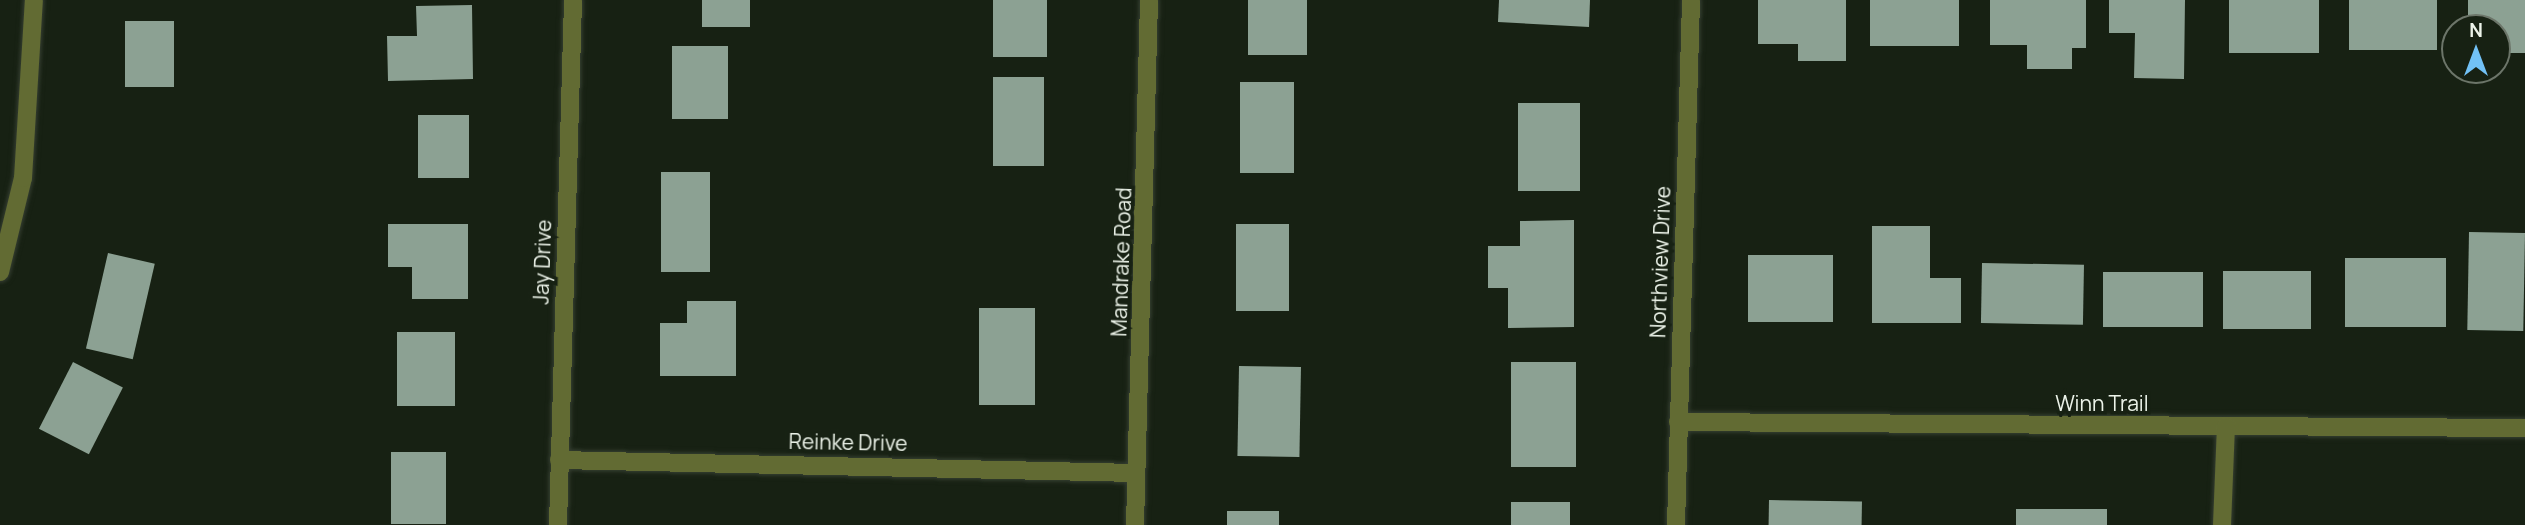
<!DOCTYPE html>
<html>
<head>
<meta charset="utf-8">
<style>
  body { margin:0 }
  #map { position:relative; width:2525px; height:525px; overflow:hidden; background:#172113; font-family:Manrope,sans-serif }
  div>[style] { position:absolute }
  .building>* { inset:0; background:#8ca193; transform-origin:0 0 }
  .roads { filter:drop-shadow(0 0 2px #353e31) drop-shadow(0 0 2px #353e31) }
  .minor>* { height:18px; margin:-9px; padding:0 9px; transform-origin:9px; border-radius:9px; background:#626b33 }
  span { translate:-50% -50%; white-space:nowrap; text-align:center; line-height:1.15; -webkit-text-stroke:7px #172113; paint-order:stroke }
  .street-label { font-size:21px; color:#ecf3e9 }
  .north { position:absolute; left:2441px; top:14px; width:70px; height:70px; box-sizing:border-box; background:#172113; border:2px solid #6c7569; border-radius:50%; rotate:0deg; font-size:19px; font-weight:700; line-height:28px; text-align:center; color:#ecf3e9 }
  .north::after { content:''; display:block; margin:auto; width:24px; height:32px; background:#72c1f5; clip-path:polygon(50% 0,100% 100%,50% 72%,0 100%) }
</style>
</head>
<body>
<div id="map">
  <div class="building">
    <i style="left:702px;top:0;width:48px;height:27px"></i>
    <i style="left:993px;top:0;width:54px;height:57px"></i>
    <i style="left:1248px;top:0;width:59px;height:55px"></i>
    <i style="clip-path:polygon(1499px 0,1590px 0,1589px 27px,1498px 22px)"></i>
    <i style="clip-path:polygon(1758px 0,1846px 0,1846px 61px,1798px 61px,1798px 44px,1758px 44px)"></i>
    <i style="left:1870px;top:0;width:89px;height:46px"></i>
    <i style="clip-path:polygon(1990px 0,2086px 0,2086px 48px,2072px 48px,2072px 69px,2027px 69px,2027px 45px,1990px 45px)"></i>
    <i style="clip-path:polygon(2109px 0,2185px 0,2184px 79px,2134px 78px,2135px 33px,2109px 33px)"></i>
    <i style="left:2229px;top:0;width:90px;height:53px"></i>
    <i style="left:2349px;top:0;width:88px;height:50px"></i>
    <i style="clip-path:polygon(2468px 0,2525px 0,2525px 53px,2497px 53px,2497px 28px,2468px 28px)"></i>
    <i style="clip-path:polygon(472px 5px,473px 79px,388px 81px,387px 36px,417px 36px,416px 6px)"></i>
    <i style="left:125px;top:21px;width:49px;height:66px"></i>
    <i style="left:672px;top:46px;width:56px;height:73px"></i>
    <i style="left:993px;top:77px;width:51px;height:89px"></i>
    <i style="left:1240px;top:82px;width:54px;height:91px"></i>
    <i style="left:1518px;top:103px;width:62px;height:88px"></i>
    <i style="left:418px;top:115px;width:51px;height:63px"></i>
    <i style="left:661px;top:172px;width:49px;height:100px"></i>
    <i style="clip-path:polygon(1574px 220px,1574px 327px,1508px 328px,1508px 288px,1488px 288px,1488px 246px,1520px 246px,1520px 221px)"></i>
    <i style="clip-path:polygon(388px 224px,468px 224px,468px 299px,412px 299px,412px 267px,388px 267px)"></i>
    <i style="left:1236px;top:224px;width:53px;height:87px"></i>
    <i style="clip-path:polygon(1872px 226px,1930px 226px,1930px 278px,1961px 278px,1961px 323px,1872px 323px)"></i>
    <i style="left:2469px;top:232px;width:56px;height:98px;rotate:1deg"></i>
    <i style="left:108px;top:253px;width:48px;height:98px;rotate:13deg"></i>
    <i style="left:1748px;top:255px;width:85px;height:67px"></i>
    <i style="left:2345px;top:258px;width:101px;height:69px"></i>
    <i style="left:1982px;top:263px;width:102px;height:60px;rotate:1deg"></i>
    <i style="left:2223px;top:271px;width:88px;height:58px"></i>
    <i style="left:2103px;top:272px;width:100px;height:55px"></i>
    <i style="clip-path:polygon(687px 301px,736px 301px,736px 376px,660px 376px,660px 323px,687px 323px)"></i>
    <i style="left:979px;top:308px;width:56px;height:97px"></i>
    <i style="left:397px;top:332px;width:58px;height:74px"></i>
    <i style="left:73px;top:362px;width:56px;height:75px;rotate:27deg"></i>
    <i style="left:1511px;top:362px;width:65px;height:105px"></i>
    <i style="left:1239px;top:366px;width:62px;height:90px;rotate:1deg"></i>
    <i style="left:391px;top:452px;width:55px;height:72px"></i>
    <i style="left:1769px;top:500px;width:93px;height:25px;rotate:1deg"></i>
    <i style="left:1511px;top:502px;width:59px;height:23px"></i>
    <i style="left:2016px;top:509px;width:91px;height:16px"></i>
    <i style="left:1227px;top:511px;width:52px;height:14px"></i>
  </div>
  <div class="roads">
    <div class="minor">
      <i style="left:0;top:272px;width:97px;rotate:-76.3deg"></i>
      <i style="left:23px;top:178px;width:178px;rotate:-86.5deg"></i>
      <i style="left:1678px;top:422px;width:847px;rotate:0.41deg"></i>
      <i style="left:559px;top:460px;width:576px;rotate:1.29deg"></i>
      <i style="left:558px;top:525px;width:525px;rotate:-88.36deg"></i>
      <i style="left:1135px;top:525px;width:525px;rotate:-88.47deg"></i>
      <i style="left:1676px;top:525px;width:525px;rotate:-88.36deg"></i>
      <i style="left:2222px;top:525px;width:99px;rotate:-87.7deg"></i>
    </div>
  </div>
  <div class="street-label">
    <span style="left:542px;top:262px;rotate:-88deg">Jay Drive</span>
    <span style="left:1121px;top:262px;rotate:-88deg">Mandrake Road</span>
    <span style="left:1660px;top:262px;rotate:-88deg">Northview Drive</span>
    <span style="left:2102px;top:403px">Winn Trail</span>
    <span style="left:848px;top:442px;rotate:1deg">Reinke Drive</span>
  </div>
  <div class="north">N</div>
</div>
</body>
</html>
